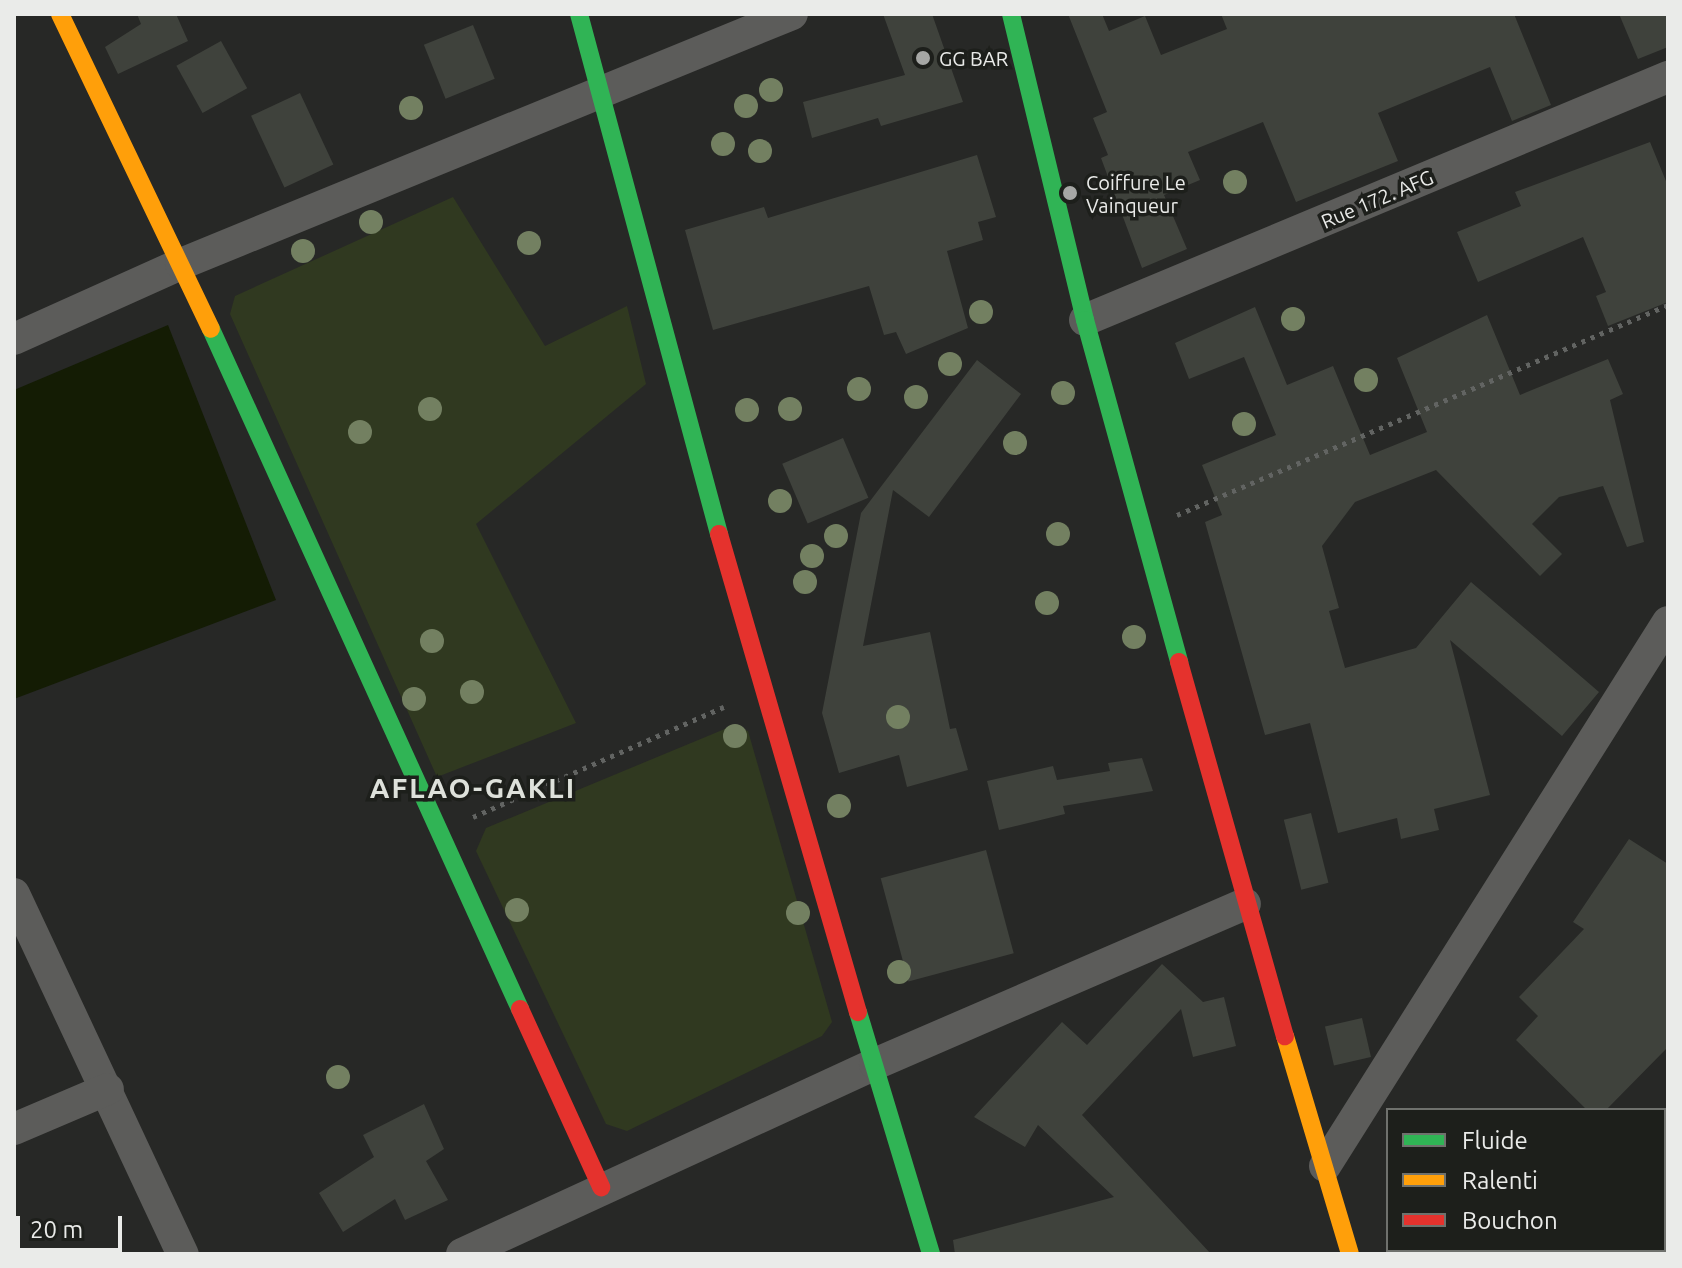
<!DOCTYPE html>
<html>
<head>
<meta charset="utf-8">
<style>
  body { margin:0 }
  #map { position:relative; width:1682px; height:1268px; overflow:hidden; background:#272826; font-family:Ubuntu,sans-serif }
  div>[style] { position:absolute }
  .green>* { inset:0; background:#303920 }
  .water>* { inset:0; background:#141c04 }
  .building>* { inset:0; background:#3f423c; transform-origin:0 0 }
  .path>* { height:5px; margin-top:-2.5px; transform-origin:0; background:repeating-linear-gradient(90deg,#626462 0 4px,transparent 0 10px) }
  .street>* { height:32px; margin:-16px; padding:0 16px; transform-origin:16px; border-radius:16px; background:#5c5c5a }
  .fast>* { height:18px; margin:-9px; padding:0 9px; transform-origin:9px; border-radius:9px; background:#30b455 }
  .slow>* { height:18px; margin:-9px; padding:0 9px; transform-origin:9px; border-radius:9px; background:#ff9f0a }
  .jam>* { height:18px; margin:-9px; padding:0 9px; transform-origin:9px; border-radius:9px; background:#e5322d }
  .trees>* { width:24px; height:24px; margin:-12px; border-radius:50%; background:#738061 }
  .dots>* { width:22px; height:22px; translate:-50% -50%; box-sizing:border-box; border:4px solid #1d1f1b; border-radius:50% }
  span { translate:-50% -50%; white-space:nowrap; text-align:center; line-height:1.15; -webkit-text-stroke:7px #1d1f1b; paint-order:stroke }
  .poi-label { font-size:20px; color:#eaebe9 }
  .left { translate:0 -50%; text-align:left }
  .street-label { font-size:20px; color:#eaebe9 }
  .district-label { font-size:28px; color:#dee1db; font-weight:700; letter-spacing:2px }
  .frame { position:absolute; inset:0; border:16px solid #eaebe9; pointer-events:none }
  .legend { position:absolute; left:1386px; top:1108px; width:280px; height:144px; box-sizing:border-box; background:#1d1f1b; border:2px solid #6f716d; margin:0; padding:10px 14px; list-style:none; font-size:24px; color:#eaebe9 }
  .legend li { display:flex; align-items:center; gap:16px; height:40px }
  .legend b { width:40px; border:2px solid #6f716d }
  .scale { position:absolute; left:16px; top:1216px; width:106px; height:36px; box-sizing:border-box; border:4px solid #eaebe9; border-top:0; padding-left:10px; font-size:24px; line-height:28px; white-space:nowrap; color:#eaebe9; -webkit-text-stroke:6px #1d1f1b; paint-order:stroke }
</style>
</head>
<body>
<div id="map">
  <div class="green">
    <i style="clip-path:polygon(453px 197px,545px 346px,627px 306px,646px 384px,476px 524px,576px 723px,437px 777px,230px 314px,235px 296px)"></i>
    <i style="clip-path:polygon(732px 726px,748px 731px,832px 1022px,822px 1036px,627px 1131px,606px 1124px,476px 851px,486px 828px)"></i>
  </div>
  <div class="water">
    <i style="clip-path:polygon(168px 325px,276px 600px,14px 699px,14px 390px)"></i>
  </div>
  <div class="building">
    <i style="clip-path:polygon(137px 14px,176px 14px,188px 41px,118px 74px,105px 47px,141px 24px)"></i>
    <i style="clip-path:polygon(883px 14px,932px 14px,963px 102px,881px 126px,878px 118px,812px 138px,803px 102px,905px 75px)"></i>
    <i style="clip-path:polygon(1068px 14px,1102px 14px,1109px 31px,1145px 16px,1161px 55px,1227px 29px,1221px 14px,1514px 14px,1551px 105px,1512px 121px,1490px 67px,1378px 113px,1398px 161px,1296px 202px,1263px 122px,1188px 152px,1200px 180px,1164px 195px,1187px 249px,1142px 268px,1101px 158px,1108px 155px,1093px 118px,1107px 112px)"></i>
    <i style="clip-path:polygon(1619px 14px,1668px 14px,1668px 47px,1638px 59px)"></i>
    <i style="left:473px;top:25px;width:58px;height:53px;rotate:68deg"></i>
    <i style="left:221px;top:41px;width:54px;height:51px;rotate:61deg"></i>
    <i style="left:300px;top:93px;width:79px;height:54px;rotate:65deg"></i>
    <i style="clip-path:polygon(1650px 142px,1668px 186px,1668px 302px,1608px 326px,1596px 296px,1606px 292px,1583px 237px,1478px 282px,1457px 232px,1521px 206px,1515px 192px)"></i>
    <i style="clip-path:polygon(977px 155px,996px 217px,978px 222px,983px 240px,947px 251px,968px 328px,906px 354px,896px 332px,884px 335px,869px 286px,713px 330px,685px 230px,764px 207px,768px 218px)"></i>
    <i style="clip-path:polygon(1255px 307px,1287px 385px,1333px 366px,1370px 455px,1427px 432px,1397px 358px,1487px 315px,1520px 395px,1608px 359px,1623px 394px,1610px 400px,1644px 542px,1627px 547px,1603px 486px,1559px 497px,1532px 524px,1562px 554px,1540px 576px,1436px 470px,1355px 502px,1322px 546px,1339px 608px,1329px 611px,1345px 668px,1416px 648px,1471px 582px,1599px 692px,1562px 736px,1450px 640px,1490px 795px,1434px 809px,1439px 830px,1401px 839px,1397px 818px,1338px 833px,1310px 723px,1265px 735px,1205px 522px,1222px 515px,1202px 465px,1276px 435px,1244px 357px,1189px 379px,1175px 343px)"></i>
    <i style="clip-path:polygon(977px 360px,1021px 394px,929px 517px,893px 490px,863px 646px,930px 632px,950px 729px,956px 728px,968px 770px,907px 787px,899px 755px,839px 773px,822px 713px,861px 513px)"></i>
    <i style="left:843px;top:438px;width:65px;height:66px;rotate:67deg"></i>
    <i style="clip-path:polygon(1142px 758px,1153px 791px,1063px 806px,1065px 814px,999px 830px,987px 781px,1053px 766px,1057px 780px,1110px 771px,1108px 763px)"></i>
    <i style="left:1311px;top:813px;width:72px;height:28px;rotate:76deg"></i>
    <i style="clip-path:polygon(1629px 839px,1668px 864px,1668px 1047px,1606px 1110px,1587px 1110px,1516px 1040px,1538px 1016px,1519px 997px,1584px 929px,1573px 922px)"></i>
    <i style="left:986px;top:850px;width:107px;height:109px;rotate:75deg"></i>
    <i style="clip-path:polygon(1162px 964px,1203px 1002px,1224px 997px,1236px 1046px,1193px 1057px,1181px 1009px,1082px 1115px,1211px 1254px,955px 1254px,953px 1240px,1114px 1197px,1038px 1125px,1025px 1147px,974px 1117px,1062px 1022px,1087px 1045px)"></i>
    <i style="left:1362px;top:1018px;width:40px;height:38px;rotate:77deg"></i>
    <i style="clip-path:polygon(424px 1104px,444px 1149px,426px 1161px,448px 1200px,405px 1220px,395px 1199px,343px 1232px,319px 1193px,374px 1157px,363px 1135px)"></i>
  </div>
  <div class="path">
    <i style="left:1177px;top:515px;width:534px;rotate:-23.16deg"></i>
    <i style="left:473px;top:817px;width:274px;rotate:-23.7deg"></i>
  </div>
  <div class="street">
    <i style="left:1085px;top:320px;width:632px;rotate:-22.63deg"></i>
    <i style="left:14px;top:339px;width:183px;rotate:-24.2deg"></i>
    <i style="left:181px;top:264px;width:660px;rotate:-22.25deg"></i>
    <i style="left:14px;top:894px;width:398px;rotate:64.9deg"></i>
    <i style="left:14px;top:1129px;width:102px;rotate:-23.1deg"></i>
    <i style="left:1325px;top:1166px;width:643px;rotate:-57.77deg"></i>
    <i style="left:462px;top:1254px;width:455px;rotate:-24.7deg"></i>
    <i style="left:875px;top:1064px;width:403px;rotate:-23.4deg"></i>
  </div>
  <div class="fast">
    <i style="left:579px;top:14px;width:539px;rotate:74.93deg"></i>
    <i style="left:1011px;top:14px;width:315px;rotate:76.4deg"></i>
    <i style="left:1085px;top:320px;width:355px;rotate:74.6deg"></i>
    <i style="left:211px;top:329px;width:747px;rotate:65.56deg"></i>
    <i style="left:858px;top:1012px;width:253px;rotate:73.2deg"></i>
  </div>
  <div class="slow">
    <i style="left:60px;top:14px;width:349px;rotate:64.4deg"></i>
    <i style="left:1285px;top:1036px;width:227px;rotate:73.4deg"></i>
  </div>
  <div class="jam">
    <i style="left:719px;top:534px;width:498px;rotate:73.8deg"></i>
    <i style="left:1179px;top:662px;width:389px;rotate:74.2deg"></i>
    <i style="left:520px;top:1009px;width:196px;rotate:65.5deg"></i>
  </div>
  <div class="trees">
    <i style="left:771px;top:90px"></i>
    <i style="left:746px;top:106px"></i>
    <i style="left:411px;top:108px"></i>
    <i style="left:723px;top:144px"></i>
    <i style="left:760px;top:151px"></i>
    <i style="left:1235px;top:182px"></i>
    <i style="left:371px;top:222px"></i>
    <i style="left:529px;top:243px"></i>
    <i style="left:303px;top:251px"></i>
    <i style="left:981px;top:312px"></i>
    <i style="left:1293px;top:319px"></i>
    <i style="left:950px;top:364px"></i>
    <i style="left:1366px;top:380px"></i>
    <i style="left:859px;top:389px"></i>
    <i style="left:1063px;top:393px"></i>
    <i style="left:916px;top:397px"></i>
    <i style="left:430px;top:409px"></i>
    <i style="left:790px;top:409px"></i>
    <i style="left:747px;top:410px"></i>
    <i style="left:1244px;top:424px"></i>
    <i style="left:360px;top:432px"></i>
    <i style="left:1015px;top:443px"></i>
    <i style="left:780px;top:501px"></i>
    <i style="left:1058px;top:534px"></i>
    <i style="left:836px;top:536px"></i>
    <i style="left:812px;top:556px"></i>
    <i style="left:805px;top:582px"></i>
    <i style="left:1047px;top:603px"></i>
    <i style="left:1134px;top:637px"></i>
    <i style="left:432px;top:641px"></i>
    <i style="left:472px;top:692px"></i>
    <i style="left:414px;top:699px"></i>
    <i style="left:898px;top:717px"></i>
    <i style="left:735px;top:736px"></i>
    <i style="left:839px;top:806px"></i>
    <i style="left:517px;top:910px"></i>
    <i style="left:798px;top:913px"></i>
    <i style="left:899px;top:972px"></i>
    <i style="left:338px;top:1077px"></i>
  </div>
  <div class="dots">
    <i style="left:923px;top:58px;background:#a6a7a5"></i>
    <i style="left:1070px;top:193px;background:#a6a7a5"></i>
  </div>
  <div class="poi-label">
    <span class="left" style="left:939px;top:58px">GG BAR</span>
    <span class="left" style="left:1086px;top:194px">Coiffure Le<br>Vainqueur</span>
  </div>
  <div class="street-label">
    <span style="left:1377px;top:199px;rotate:-23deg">Rue 172. AFG</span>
  </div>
  <div class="district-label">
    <span style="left:473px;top:788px">AFLAO-GAKLI</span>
  </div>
  <div class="frame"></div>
  <ul class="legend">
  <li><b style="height:10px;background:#30b455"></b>Fluide</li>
  <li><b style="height:10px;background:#ff9f0a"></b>Ralenti</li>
  <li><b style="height:10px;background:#e5322d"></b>Bouchon</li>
  </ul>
  <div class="scale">20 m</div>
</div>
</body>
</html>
